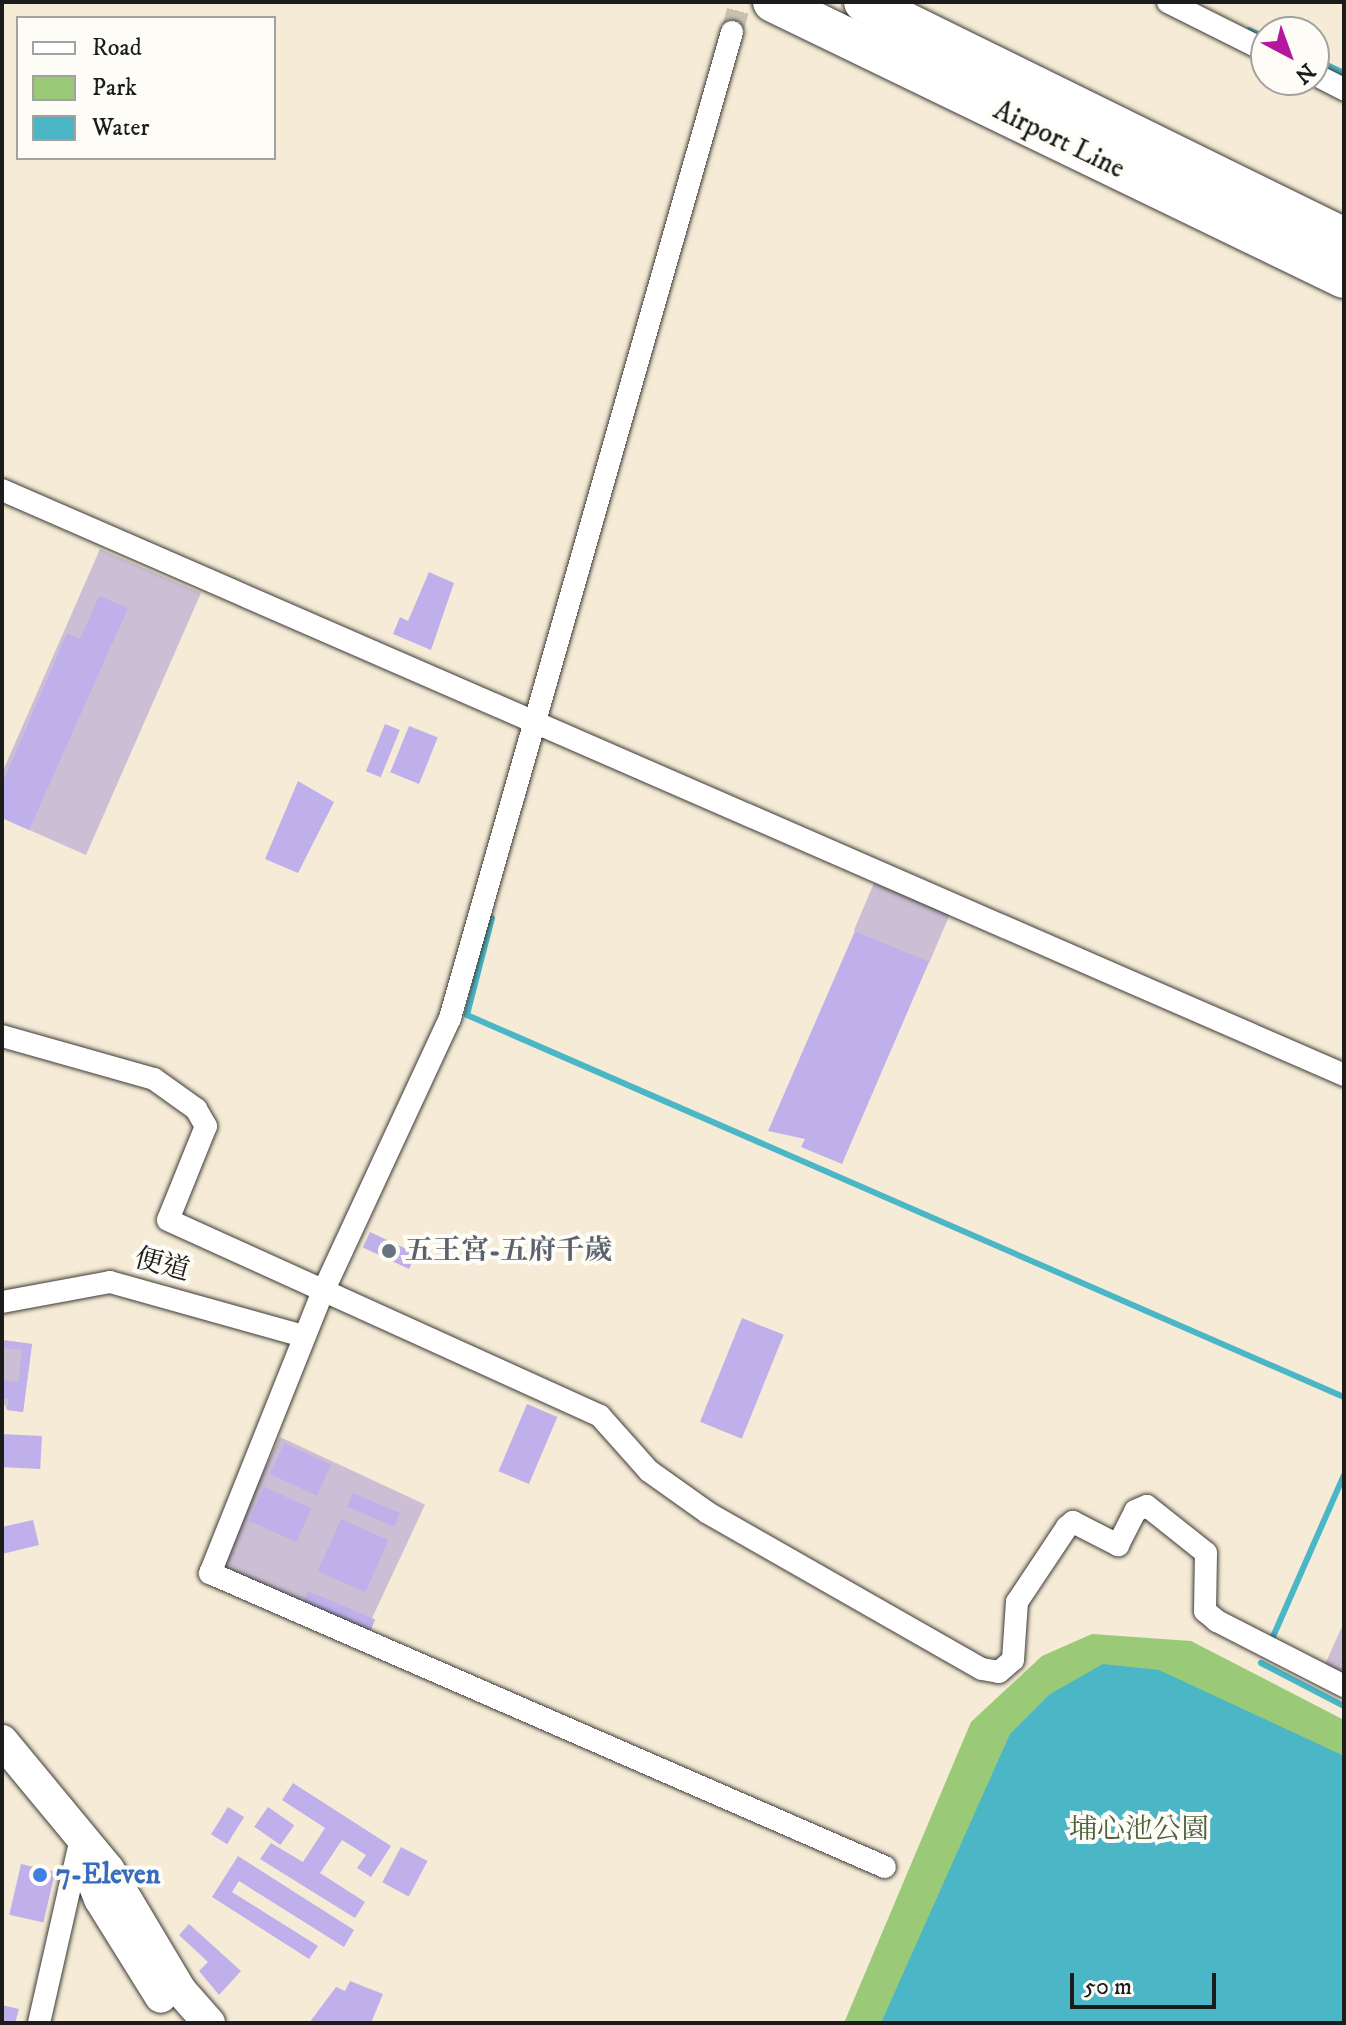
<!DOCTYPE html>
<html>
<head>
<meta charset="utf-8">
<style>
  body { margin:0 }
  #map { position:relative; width:1346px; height:2025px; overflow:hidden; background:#f6ebd6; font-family:"IM FELL DW Pica","Noto Serif TC",serif }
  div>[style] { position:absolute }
  .industrial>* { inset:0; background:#ccbed4; transform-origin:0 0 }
  .green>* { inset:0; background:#9ac978 }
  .water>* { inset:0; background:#4ab6c6 }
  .stream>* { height:6px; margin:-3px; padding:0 3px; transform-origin:3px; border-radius:3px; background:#4ab6c6 }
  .building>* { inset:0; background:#bfb0eb; transform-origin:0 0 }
  .minor-tunnel>* { height:22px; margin-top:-11px; transform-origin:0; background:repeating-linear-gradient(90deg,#cac2b1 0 22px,transparent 0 33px) }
  .roads { filter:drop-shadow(0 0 2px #3d3b38) drop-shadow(0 0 2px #3d3b38) }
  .minor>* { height:22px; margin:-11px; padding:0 11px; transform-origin:11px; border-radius:11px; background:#fff }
  .secondary>* { height:32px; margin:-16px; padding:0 16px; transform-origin:16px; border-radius:16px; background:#fff }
  .motorway>* { height:40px; margin:-20px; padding:0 20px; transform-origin:20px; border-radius:20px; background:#fff }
  .dots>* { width:22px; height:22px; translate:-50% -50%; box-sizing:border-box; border:4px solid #fdfcf7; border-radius:50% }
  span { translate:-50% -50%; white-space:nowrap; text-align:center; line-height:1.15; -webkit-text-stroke:8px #fdfcf7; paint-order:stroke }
  .street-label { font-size:28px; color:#1c1c1c }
  .worship-label { font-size:28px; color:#5b616d; font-weight:700 }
  .left { translate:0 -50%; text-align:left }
  .park-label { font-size:28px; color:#4e6141 }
  .shop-label { font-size:28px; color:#366cbe; font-weight:700 }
  .frame { position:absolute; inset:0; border:4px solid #1c1c1c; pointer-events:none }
  .legend { position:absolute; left:16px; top:16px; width:260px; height:144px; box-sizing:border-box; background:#fdfcf7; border:2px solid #a3a29f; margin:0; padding:10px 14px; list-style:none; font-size:24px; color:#1c1c1c }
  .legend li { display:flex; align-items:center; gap:16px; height:40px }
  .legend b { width:40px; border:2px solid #a3a29f }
  .north { position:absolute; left:1250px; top:16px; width:80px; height:80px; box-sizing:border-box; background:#fdfcf7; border:2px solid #a3a29f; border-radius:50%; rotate:139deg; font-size:22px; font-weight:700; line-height:32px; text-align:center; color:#1c1c1c }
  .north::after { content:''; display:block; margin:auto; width:28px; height:36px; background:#b5179e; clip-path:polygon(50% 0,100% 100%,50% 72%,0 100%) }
  .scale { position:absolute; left:1070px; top:1973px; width:146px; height:36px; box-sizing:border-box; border:4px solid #1c1c1c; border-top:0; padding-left:10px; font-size:24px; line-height:28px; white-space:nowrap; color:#1c1c1c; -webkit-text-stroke:6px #fdfcf7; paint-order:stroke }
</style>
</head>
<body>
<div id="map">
  <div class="industrial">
    <i style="clip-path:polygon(100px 549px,201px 593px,86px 855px,2px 818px,2px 773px)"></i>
    <i style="left:874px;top:883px;width:82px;height:52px;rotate:23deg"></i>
    <i style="clip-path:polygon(2px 1340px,32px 1344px,23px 1412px,7px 1410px,2px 1399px)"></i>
    <i style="left:280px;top:1437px;width:160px;height:147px;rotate:25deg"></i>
    <i style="clip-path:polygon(1344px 1622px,1344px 1682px,1322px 1671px)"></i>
  </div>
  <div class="green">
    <i style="clip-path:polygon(1092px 1634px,1191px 1641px,1344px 1720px,1344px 2023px,844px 2023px,971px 1722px,1042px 1656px)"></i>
  </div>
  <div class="water">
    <i style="clip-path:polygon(1103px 1664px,1159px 1670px,1344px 1756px,1344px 2023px,881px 2023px,1010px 1734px,1050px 1694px)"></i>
  </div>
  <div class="stream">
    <i style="left:1249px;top:30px;width:19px;rotate:25deg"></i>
    <i style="left:1314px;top:59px;width:33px;rotate:25deg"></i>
    <i style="left:492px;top:918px;width:100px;rotate:104.5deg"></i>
    <i style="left:467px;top:1015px;width:957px;rotate:23.54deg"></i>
    <i style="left:1272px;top:1639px;width:179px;rotate:-66.3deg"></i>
    <i style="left:1261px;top:1663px;width:93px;rotate:27.4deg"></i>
  </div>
  <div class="building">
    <i style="clip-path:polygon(429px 572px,454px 583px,431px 650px,393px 634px,400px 617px,408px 621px)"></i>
    <i style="clip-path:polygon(99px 596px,128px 608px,29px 830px,2px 818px,2px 784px,67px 633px,80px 639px)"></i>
    <i style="left:385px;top:724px;width:16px;height:51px;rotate:22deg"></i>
    <i style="left:409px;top:726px;width:31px;height:50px;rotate:22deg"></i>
    <i style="clip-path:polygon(298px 781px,334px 802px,298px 873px,265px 859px)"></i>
    <i style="clip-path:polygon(855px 931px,929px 962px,842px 1164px,801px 1147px,805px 1139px,768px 1131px)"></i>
    <i style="left:370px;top:1232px;width:51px;height:17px;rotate:25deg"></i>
    <i style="left:742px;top:1318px;width:45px;height:112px;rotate:22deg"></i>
    <i style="clip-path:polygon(2px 1340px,32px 1344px,23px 1412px,7px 1410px,9px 1399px,2px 1399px,2px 1380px,18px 1382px,22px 1350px,2px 1348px)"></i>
    <i style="left:527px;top:1404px;width:33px;height:73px;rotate:23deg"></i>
    <i style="left:2px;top:1434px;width:40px;height:33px;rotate:3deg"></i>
    <i style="left:284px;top:1443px;width:52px;height:34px;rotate:25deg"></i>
    <i style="left:264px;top:1487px;width:52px;height:37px;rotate:24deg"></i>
    <i style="left:353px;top:1493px;width:51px;height:15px;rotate:23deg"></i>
    <i style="left:341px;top:1519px;width:52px;height:57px;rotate:24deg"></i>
    <i style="clip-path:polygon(33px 1520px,39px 1545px,2px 1554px,2px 1527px)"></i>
    <i style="left:308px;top:1591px;width:73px;height:15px;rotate:23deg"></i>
    <i style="clip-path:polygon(293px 1783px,391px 1846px,371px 1877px,357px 1868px,366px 1855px,342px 1840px,320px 1873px,365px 1902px,355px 1918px,260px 1859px,271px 1843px,303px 1862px,325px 1828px,282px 1800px)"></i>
    <i style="left:228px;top:1807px;width:19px;height:32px;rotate:32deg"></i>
    <i style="left:268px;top:1807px;width:32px;height:24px;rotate:35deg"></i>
    <i style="left:401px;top:1847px;width:30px;height:40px;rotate:28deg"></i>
    <i style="clip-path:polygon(238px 1856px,354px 1930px,344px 1947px,239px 1881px,232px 1892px,318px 1946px,309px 1959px,212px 1897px)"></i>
    <i style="left:21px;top:1864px;width:35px;height:52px;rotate:13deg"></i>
    <i style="clip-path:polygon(189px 1924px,241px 1971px,219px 1995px,199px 1971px,208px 1962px,179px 1935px)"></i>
    <i style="clip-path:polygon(350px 1981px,383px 1994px,371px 2023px,309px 2023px,336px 1987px,345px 1991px)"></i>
    <i style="clip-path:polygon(2px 2005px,19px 2009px,15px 2023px,2px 2023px)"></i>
  </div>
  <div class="minor-tunnel">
    <i style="left:732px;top:32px;width:31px;rotate:-75deg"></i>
  </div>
  <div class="roads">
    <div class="minor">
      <i style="left:1168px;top:2px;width:110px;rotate:26.6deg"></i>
      <i style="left:732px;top:32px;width:1026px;rotate:105.96deg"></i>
      <i style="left:450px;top:1018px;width:301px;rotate:114.9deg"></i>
      <i style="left:323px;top:1291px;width:304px;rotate:111.8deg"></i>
      <i style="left:210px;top:1573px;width:736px;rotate:23.54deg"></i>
      <i style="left:1314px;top:74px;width:34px;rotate:27deg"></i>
      <i style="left:2px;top:490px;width:1464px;rotate:23.55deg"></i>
      <i style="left:2px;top:1036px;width:158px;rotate:15.8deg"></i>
      <i style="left:154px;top:1079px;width:52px;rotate:35.5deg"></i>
      <i style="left:196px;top:1109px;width:20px;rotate:60deg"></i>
      <i style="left:206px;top:1126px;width:101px;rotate:112deg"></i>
      <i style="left:168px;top:1220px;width:474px;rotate:24.4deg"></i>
      <i style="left:600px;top:1416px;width:74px;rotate:48.3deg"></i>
      <i style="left:649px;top:1471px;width:72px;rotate:35.4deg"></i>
      <i style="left:708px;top:1513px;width:315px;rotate:29.7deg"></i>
      <i style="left:982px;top:1669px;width:17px;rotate:10deg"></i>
      <i style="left:999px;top:1672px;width:18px;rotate:-41deg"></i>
      <i style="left:1013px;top:1660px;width:58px;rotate:-86.1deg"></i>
      <i style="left:1017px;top:1602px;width:90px;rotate:-56.3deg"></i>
      <i style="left:1067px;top:1527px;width:8px;rotate:-40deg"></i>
      <i style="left:1073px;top:1522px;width:51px;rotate:27.1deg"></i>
      <i style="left:1118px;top:1545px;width:38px;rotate:-63deg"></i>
      <i style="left:1135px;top:1511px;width:13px;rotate:-23deg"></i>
      <i style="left:1147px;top:1506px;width:75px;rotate:38.5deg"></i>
      <i style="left:1206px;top:1553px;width:58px;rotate:91deg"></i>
      <i style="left:1205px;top:1611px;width:16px;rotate:40deg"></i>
      <i style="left:1217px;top:1621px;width:143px;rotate:27.1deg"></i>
      <i style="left:2px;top:1302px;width:110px;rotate:-10.5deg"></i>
      <i style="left:110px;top:1282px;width:201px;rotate:15.6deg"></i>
      <i style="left:39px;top:2023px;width:180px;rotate:-77.2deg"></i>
    </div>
    <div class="secondary">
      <i style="left:2px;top:1741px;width:166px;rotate:50.4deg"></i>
      <i style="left:108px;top:1869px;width:141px;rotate:59.2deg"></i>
      <i style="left:180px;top:1990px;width:44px;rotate:48.7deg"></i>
      <i style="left:83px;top:1856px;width:46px;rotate:68.4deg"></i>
      <i style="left:100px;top:1899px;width:115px;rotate:58.1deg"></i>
    </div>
    <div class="motorway">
      <i style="left:773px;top:2px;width:634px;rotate:25.8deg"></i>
      <i style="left:864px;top:2px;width:535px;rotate:26.18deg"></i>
    </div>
  </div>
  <div class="dots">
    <i style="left:389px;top:1251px;background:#6b7280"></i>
    <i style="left:40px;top:1875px;background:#3f7fe0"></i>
  </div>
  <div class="street-label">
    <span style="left:1059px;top:140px;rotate:26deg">Airport Line</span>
    <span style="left:162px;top:1265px;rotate:15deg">便道</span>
  </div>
  <div class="worship-label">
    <span class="left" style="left:405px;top:1251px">五王宮-五府千歲</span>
  </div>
  <div class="park-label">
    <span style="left:1139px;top:1830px">埔心池公園</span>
  </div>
  <div class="shop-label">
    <span class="left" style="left:56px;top:1875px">7-Eleven</span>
  </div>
  <div class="frame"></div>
  <ul class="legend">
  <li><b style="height:10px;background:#fff"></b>Road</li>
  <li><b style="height:22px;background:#9ac978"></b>Park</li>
  <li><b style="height:22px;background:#4ab6c6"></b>Water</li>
  </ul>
  <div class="north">N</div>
  <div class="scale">50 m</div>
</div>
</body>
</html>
